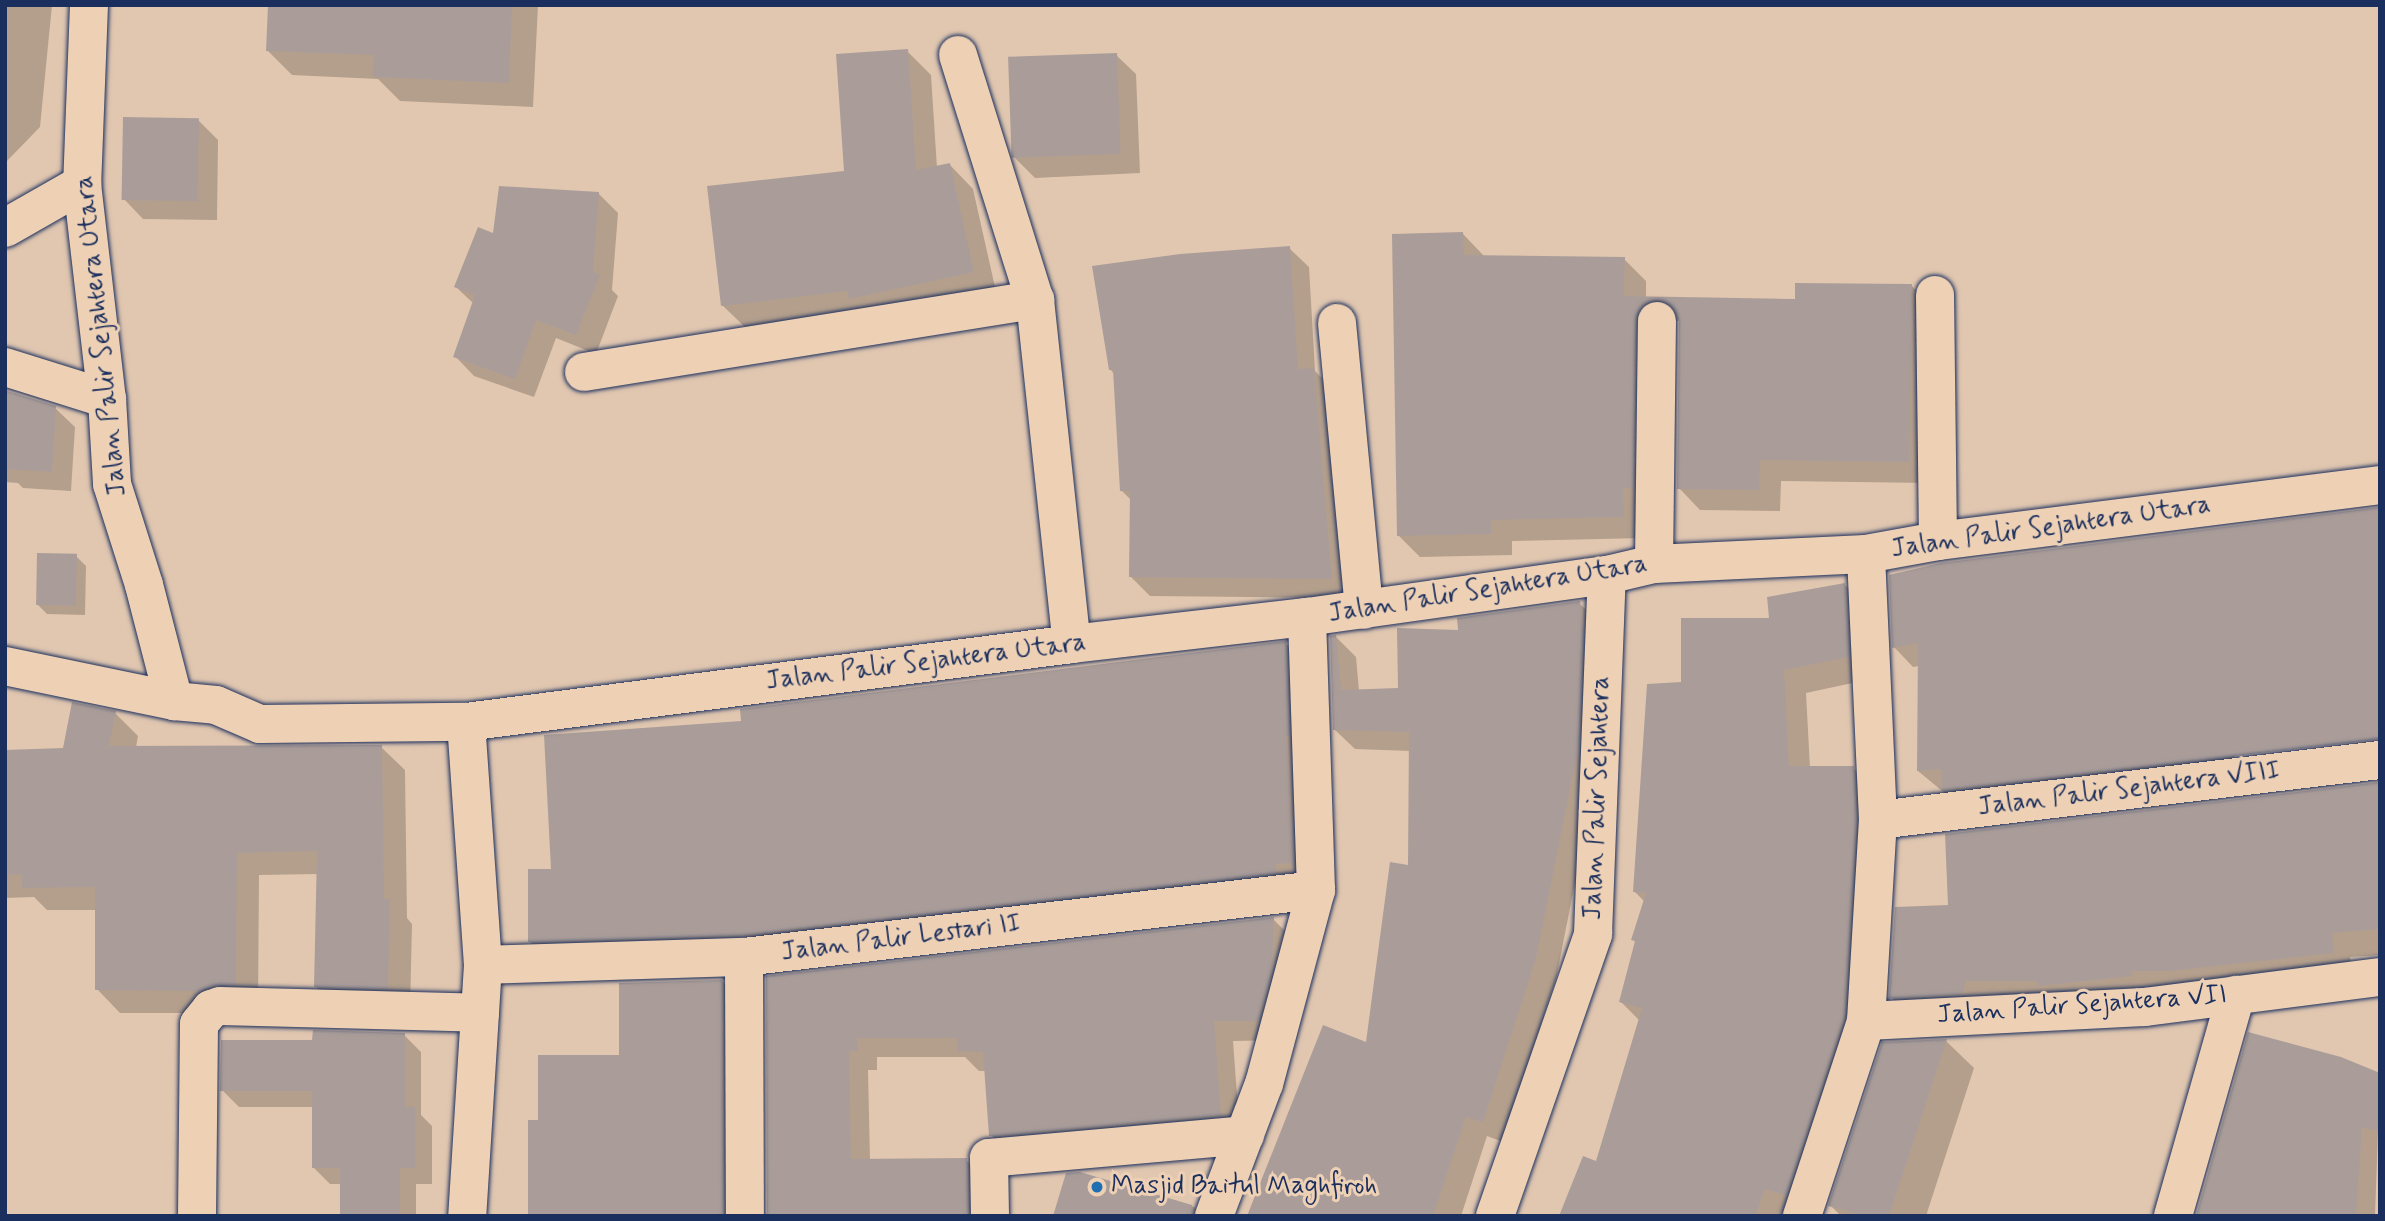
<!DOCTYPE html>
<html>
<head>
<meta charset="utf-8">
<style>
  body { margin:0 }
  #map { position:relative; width:2385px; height:1221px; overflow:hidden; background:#e1c7b0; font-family:Mynerve,sans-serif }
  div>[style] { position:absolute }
  .shadow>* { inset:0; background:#0003 }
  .building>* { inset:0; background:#aa9d99; transform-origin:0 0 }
  .roads { filter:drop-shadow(0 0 2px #1b2f5e) drop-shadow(0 0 2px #1b2f5e) }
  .street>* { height:38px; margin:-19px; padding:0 19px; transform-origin:19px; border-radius:19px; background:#eed1b5 }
  .dots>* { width:19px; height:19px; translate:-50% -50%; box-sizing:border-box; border:4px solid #eed1b5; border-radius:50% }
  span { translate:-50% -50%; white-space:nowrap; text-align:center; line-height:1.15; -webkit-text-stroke:6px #eed1b5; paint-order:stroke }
  .street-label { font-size:26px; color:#1b2f5e }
  .poi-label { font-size:26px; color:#1b2f5e }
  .left { translate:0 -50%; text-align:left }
  .frame { position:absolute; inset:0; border:7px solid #1b2f5e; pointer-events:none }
</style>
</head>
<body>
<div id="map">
  <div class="shadow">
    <i style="clip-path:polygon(5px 5px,52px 5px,40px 127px,5px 163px)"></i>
    <i style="clip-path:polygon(269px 5px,538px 5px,533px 107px,400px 101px,378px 79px,292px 75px,267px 50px)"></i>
    <i style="clip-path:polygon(907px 51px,931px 75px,937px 168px,950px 165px,973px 189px,997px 296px,746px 328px,722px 305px,846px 172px)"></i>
    <i style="clip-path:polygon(1116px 55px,1136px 74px,1140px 173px,1035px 178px,1015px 158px)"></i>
    <i style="clip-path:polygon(198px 120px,218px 140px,217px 220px,143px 219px,124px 199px)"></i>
    <i style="clip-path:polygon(598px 193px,618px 213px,612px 290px,618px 296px,596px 354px,556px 338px,534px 397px,474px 376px,455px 356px,474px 304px,456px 287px,494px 235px)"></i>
    <i style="clip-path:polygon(1463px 234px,1485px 257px,1624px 259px,1646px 281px,1646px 298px,1796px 301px,1912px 286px,1933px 308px,1930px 483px,1781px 481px,1780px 511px,1700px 510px,1679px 488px,1681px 320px,1668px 324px,1645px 538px,1512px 541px,1512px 555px,1420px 557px,1398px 535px)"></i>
    <i style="clip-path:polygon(1289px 248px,1309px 267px,1315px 371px,1333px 389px,1351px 598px,1150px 596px,1131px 577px,1132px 501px,1121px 490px,1115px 375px,1110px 369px)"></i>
    <i style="clip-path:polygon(5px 394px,55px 408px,75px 427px,71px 491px,23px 488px,18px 483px,5px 482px)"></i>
    <i style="clip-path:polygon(2380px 509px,2233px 735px,2236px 777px,1964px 809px,1918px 771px,1919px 666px,1913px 667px,1894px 647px)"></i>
    <i style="clip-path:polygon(76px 556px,86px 566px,85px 615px,47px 614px,38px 605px)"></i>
    <i style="clip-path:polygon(1845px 585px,1868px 608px,1871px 679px,1806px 693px,1810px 768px,1853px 768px,1876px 791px,1867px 1041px,1795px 1216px,1561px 1216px,1597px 1164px,1640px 1021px,1621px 1002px,1636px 943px,1633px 939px,1645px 902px,1635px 892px,1683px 683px,1771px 620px)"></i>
    <i style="clip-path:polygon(1579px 603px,1600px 623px,1598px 766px,1556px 979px,1503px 1142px,1487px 1136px,1461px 1216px,1249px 1216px,1367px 1044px,1410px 867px,1411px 751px,1355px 749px,1334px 729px,1336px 637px,1356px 657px,1359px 691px,1400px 690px,1460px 632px)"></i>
    <i style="clip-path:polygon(1285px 643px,1305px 663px,1312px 882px,549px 961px,529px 941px,553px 871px,743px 723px)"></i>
    <i style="clip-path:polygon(115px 713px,138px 736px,136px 747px,381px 747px,405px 770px,407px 918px,412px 924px,410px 1011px,339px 1009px,315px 986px,318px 874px,259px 875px,258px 1007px,224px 1013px,120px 1013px,97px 989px,97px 910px,47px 910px,34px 897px,5px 898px,5px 751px,64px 750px)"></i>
    <i style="clip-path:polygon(2380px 784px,2380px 955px,2350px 957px,2352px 970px,1909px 1015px,1891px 997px,1950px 906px)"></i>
    <i style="clip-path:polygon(1273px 919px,1293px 939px,1278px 1040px,1233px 1041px,1240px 1135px,1011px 1155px,991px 1135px,986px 1071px,979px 1071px,965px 1057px,877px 1057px,877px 1070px,868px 1070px,870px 1160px,966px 1160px,987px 1180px,987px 1216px,769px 1216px,768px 978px)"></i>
    <i style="clip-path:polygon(722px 981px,742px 1001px,742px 1216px,531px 1216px,540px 1122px)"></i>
    <i style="clip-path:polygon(404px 1035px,421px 1052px,421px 1115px,432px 1126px,432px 1184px,416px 1184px,416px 1216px,341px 1216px,341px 1184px,330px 1184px,313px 1167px,313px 1107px,239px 1107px,222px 1090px,314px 1041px)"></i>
    <i style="clip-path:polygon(1946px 1041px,1974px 1068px,1926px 1216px,1841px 1216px,1830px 1205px)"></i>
    <i style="clip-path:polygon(2380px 1075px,2375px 1216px,2198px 1216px)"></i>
    <i style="clip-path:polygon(1080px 1174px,1194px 1207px,1202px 1216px,1055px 1216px)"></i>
  </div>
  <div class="building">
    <i style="clip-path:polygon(268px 5px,512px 5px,509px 83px,373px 77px,374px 55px,266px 51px)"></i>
    <i style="clip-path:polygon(908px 49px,916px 170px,950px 163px,974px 272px,849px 299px,848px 291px,721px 306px,707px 186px,844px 171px,836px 54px)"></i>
    <i style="left:1117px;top:53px;width:101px;height:109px;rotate:88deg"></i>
    <i style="left:123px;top:117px;width:76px;height:83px;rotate:1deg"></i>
    <i style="clip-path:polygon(499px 186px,599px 192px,593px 272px,600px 275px,576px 335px,536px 320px,515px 379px,453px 357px,475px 295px,454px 287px,478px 227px,493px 233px)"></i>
    <i style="clip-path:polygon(1463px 232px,1464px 255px,1625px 257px,1624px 296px,1795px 299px,1795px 283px,1912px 284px,1909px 462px,1760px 460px,1759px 490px,1677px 489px,1679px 321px,1676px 311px,1669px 303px,1657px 299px,1646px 302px,1639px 309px,1635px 320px,1633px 488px,1623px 488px,1624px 517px,1491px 520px,1491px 534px,1397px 536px,1392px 234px)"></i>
    <i style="clip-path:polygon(1290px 246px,1298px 369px,1314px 368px,1332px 579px,1129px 577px,1130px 491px,1120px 491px,1113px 370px,1109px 370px,1092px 266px,1180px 254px)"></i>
    <i style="clip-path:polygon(7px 391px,56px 406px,52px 472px,5px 469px)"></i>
    <i style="clip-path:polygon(2380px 507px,2380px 739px,1942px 790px,1941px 769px,1917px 771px,1918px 643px,1892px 648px,1889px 575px,1941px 563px)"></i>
    <i style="left:37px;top:553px;width:40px;height:52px;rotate:1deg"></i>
    <i style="clip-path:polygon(1845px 583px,1849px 657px,1784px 670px,1789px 766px,1854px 766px,1856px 820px,1844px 1017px,1786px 1195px,1765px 1189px,1755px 1216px,1559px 1216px,1583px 1156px,1596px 1161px,1642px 1008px,1619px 1002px,1635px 941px,1631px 940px,1646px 893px,1633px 892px,1647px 684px,1681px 682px,1681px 618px,1769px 618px,1767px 597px)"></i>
    <i style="clip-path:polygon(1580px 601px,1583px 634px,1579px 744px,1536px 958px,1483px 1122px,1466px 1117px,1433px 1216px,1247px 1216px,1323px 1025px,1366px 1042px,1390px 862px,1408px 865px,1409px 732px,1333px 730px,1330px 636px,1336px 635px,1341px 690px,1398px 688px,1397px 628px,1458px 630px,1457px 618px)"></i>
    <i style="clip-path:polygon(1286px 641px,1289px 736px,1286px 736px,1293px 863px,1276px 864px,1276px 873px,742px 935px,528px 942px,528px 869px,551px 869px,544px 735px,741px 721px,740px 709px)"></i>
    <i style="clip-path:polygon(72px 702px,116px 711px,109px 746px,382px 745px,384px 899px,390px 899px,388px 989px,314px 987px,317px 851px,237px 853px,236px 985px,214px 985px,200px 991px,95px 990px,95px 887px,22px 888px,22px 874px,5px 875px,5px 750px,63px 748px)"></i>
    <i style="clip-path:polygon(2380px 782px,2380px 929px,2332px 933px,2334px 953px,2169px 971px,2132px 971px,2132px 976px,2037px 986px,2037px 981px,1966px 981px,1962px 994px,1889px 998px,1895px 907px,1948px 905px,1945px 834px)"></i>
    <i style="clip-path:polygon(1274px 917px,1272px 969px,1258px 1021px,1214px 1021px,1221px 1115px,989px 1136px,983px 1052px,957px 1051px,957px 1038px,857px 1038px,858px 1051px,849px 1051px,851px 1159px,967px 1158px,968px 1216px,767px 1216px,766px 976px)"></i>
    <i style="clip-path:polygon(722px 980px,723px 1216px,528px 1216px,528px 1120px,538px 1120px,538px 1055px,619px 1055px,619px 983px)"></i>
    <i style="clip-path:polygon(313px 1030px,405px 1033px,405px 1107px,415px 1107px,415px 1168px,400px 1168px,400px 1216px,340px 1216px,340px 1168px,312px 1168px,312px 1091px,220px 1091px,221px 1040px,312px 1040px)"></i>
    <i style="clip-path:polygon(2248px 1032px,2341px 1057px,2380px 1073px,2380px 1131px,2362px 1128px,2356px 1216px,2196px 1216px)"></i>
    <i style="clip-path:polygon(1947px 1039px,1889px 1216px,1865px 1216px,1828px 1206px,1882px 1042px)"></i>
    <i style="clip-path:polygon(1080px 1172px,1192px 1205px,1191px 1216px,1053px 1216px,1066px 1173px)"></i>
  </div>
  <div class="roads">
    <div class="street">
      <i style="left:89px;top:5px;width:179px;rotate:92.2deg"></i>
      <i style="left:82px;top:184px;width:216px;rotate:83.4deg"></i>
      <i style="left:107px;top:399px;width:85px;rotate:86.6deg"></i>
      <i style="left:112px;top:484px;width:106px;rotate:72.4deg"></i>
      <i style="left:144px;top:585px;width:120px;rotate:75.5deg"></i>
      <i style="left:174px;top:701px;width:42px;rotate:5.4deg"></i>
      <i style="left:216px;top:705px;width:48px;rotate:23.4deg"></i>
      <i style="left:260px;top:724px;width:206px;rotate:-0.6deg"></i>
      <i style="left:466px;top:722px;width:611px;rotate:-7.33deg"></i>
      <i style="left:1072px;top:644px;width:237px;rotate:-6.6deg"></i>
      <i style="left:1307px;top:617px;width:303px;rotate:-8deg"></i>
      <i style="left:1607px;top:575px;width:48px;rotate:-13.2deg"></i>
      <i style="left:1654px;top:564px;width:212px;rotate:-2.7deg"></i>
      <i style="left:1866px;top:554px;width:73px;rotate:-10.2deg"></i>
      <i style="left:1938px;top:541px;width:446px;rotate:-7.2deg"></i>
      <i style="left:958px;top:55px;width:257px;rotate:72.6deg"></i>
      <i style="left:1035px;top:300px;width:346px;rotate:83.9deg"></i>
      <i style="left:5px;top:228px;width:89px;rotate:-29.7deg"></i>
      <i style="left:1935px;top:295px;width:246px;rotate:89.3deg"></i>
      <i style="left:1337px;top:323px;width:288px;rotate:84.6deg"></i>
      <i style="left:5px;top:367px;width:107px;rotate:17.4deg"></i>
      <i style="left:584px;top:372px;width:457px;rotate:-9.1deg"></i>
      <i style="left:1654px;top:564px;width:243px;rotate:-89.3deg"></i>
      <i style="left:5px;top:666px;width:173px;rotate:11.7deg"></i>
      <i style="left:466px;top:722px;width:244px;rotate:86deg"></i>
      <i style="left:483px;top:965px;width:252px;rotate:93.6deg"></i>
      <i style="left:1878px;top:820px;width:506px;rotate:-6.82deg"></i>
      <i style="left:744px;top:957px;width:259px;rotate:89.8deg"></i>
      <i style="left:483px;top:965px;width:261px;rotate:-1.8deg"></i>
      <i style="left:744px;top:957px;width:576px;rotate:-6.68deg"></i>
      <i style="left:1866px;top:1021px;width:279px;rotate:-2.9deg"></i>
      <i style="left:2145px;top:1007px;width:237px;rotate:-7.3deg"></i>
      <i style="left:197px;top:1216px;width:192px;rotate:-89.4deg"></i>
      <i style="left:199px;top:1024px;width:19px;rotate:-51deg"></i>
      <i style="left:211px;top:1009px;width:9px;rotate:-18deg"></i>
      <i style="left:220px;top:1006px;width:260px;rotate:1.5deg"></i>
      <i style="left:990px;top:1216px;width:58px;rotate:-91deg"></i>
      <i style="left:989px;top:1158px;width:257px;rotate:-5.1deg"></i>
      <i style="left:1214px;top:1216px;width:141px;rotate:-69.3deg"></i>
      <i style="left:1264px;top:1084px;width:201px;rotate:-75deg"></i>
      <i style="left:1316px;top:890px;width:273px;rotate:-91.9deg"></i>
      <i style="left:1495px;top:1216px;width:299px;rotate:-70.8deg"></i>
      <i style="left:1593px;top:934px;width:359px;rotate:-87.8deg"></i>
      <i style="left:1802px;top:1216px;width:205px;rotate:-71.8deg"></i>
      <i style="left:1866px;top:1021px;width:201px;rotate:-86.6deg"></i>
      <i style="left:1878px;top:820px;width:266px;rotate:-92.6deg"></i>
      <i style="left:2173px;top:1216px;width:230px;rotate:-74.1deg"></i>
    </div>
  </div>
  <div class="dots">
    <i style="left:1097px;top:1187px;background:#1f6fb2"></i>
  </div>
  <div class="street-label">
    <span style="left:102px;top:336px;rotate:-96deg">Jalan Palir Sejahtera Utara</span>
    <span style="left:2051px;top:528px;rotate:-8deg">Jalan Palir Sejahtera Utara</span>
    <span style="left:1488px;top:590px;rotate:-9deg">Jalan Palir Sejahtera Utara</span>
    <span style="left:926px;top:663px;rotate:-7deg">Jalan Palir Sejahtera Utara</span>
    <span style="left:2129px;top:790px;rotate:-7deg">Jalan Palir Sejahtera VIII</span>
    <span style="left:1598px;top:798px;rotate:-88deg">Jalan Palir Sejahtera</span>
    <span style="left:901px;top:939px;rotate:-7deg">Jalan Palir Lestari II</span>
    <span style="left:2082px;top:1006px;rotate:-4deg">Jalan Palir Sejahtera VII</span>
  </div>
  <div class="poi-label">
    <span class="left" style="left:1111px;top:1187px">Masjid Baitul Maghfiroh</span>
  </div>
  <div class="frame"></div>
</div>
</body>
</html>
